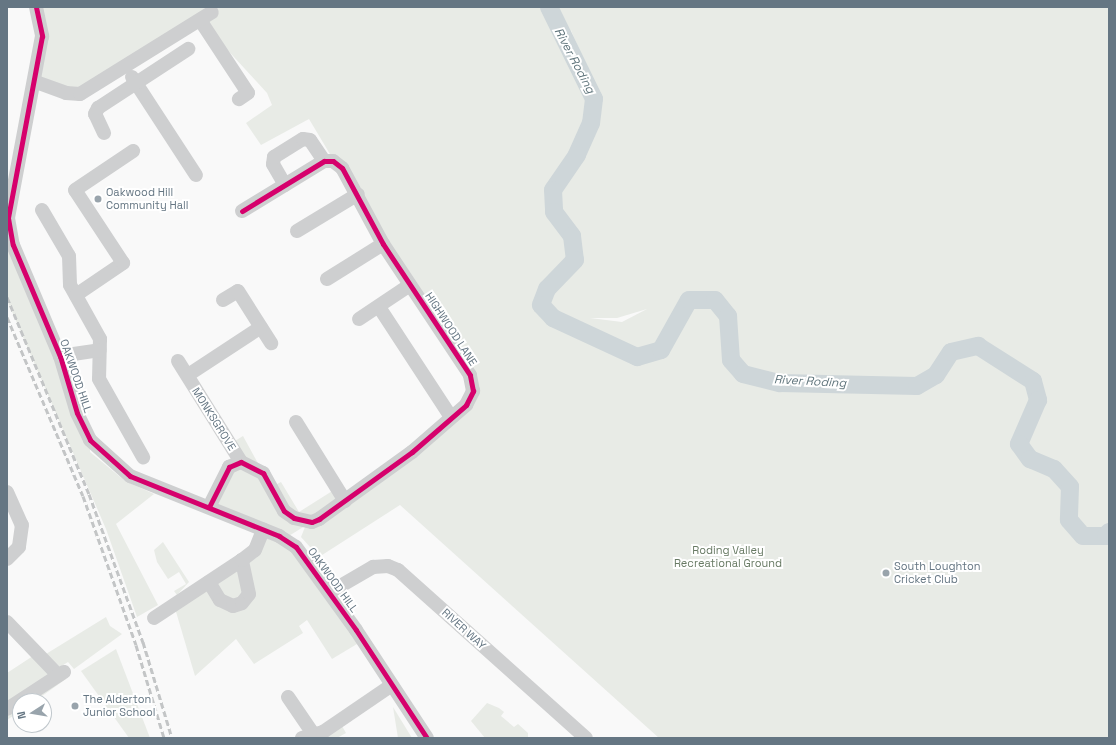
<!DOCTYPE html>
<html>
<head>
<meta charset="utf-8">
<style>
  body { margin:0 }
  #map { position:relative; width:1116px; height:745px; overflow:hidden; background:#f9f9f9; font-family:"Space Grotesk",sans-serif }
  div>[style] { position:absolute }
  .green>* { inset:0; background:#e8ebe6 }
  .river>* { height:18px; margin:-9px; padding:0 9px; transform-origin:9px; border-radius:9px; background:#ced6d9 }
  .minor>* { height:14px; margin:-7px; padding:0 7px; transform-origin:7px; border-radius:7px; background:#cecfd0 }
  .rail>* { height:3px; margin-top:-1.5px; transform-origin:0; background:repeating-linear-gradient(90deg,#c3c5c6 0 6px,transparent 0 9px) }
  .cycleway>* { height:5px; margin:-2.5px; padding:0 2.5px; transform-origin:2.5px; border-radius:2.5px; background:#d6006c }
  .dots>* { width:11px; height:11px; translate:-50% -50%; box-sizing:border-box; border:2px solid #fff; border-radius:50% }
  span { translate:-50% -50%; white-space:nowrap; text-align:center; line-height:1.15; -webkit-text-stroke:4px #fff; paint-order:stroke }
  .poi-label { font-size:11px; color:#657683 }
  .left { translate:0 -50%; text-align:left }
  .street-label { font-size:11px; color:#657683 }
  .park-label { font-size:11px; color:#687a64 }
  .water-label { font-size:12px; color:#60757c; font-style:italic }
  .frame { position:absolute; inset:0; border:8px solid #657683; pointer-events:none }
  .north { position:absolute; left:12px; top:693px; width:40px; height:40px; box-sizing:border-box; background:#fff; border:1px solid #c1c8cd; border-radius:50%; rotate:258deg; font-size:11px; font-weight:700; line-height:16px; text-align:center; color:#657683 }
  .north::after { content:''; display:block; margin:auto; width:14px; height:18px; background:#99a4ac; clip-path:polygon(50% 0,100% 100%,50% 72%,0 100%) }
</style>
</head>
<body>
<div id="map">
  <div class="green">
    <i style="clip-path:polygon(evenodd,36px 7px,1109px 7px,1109px 738px,659px 738px,400px 505px,319px 557px,301px 537px,305px 527px,474px 395px,309px 119px,261px 145px,246px 123px,272px 105px,267px 93px,200px 20px,80px 94px,36px 82px,36px 7px,571px 30px,571px 31px,594px 83px,584px 64px,571px 30px,36px 7px,647px 309px,622px 322px,590px 318px,617px 318px,647px 309px)"></i>
    <i style="clip-path:polygon(7px 218px,90px 440px,90px 452px,125px 481px,154px 494px,116px 524px,158px 605px,137px 617px,106px 529px,7px 300px)"></i>
    <i style="clip-path:polygon(243px 436px,271px 487px,281px 482px,299px 512px,337px 488px,345px 501px,284px 539px,209px 507px,241px 462px,230px 444px)"></i>
    <i style="clip-path:polygon(263px 537px,295px 548px,362px 641px,332px 659px,307px 620px,299px 626px,303px 633px,254px 664px,236px 639px,195px 676px,174px 605px,208px 584px,219px 601px,244px 604px,246px 565px)"></i>
    <i style="clip-path:polygon(163px 542px,189px 582px,177px 595px,174px 591px,186px 584px,179px 572px,168px 579px,157px 562px,154px 550px)"></i>
    <i style="clip-path:polygon(242px 560px,249px 594px,233px 606px,209px 582px)"></i>
    <i style="clip-path:polygon(106px 617px,110px 626px,122px 634px,74px 669px,68px 662px,60px 667px,46px 654px)"></i>
    <i style="clip-path:polygon(116px 649px,150px 738px,129px 738px,81px 671px)"></i>
    <i style="clip-path:polygon(36px 654px,66px 679px,35px 701px,20px 701px,20px 711px,7px 720px,7px 673px)"></i>
    <i style="clip-path:polygon(487px 703px,499px 708px,504px 712px,501px 716px,514px 727px,518px 724px,528px 733px,528px 738px,485px 738px,471px 721px)"></i>
    <i style="clip-path:polygon(393px 707px,412px 738px,398px 738px)"></i>
    <i style="clip-path:polygon(342px 726px,346px 733px,337px 738px,325px 738px)"></i>
  </div>
  <div class="river">
    <i style="left:549px;top:7px;width:102px;rotate:63.9deg"></i>
    <i style="left:594px;top:99px;width:24px;rotate:97deg"></i>
    <i style="left:591px;top:123px;width:35px;rotate:114deg"></i>
    <i style="left:577px;top:155px;width:42px;rotate:124.4deg"></i>
    <i style="left:553px;top:190px;width:22px;rotate:87deg"></i>
    <i style="left:554px;top:212px;width:30px;rotate:53deg"></i>
    <i style="left:572px;top:236px;width:24px;rotate:83deg"></i>
    <i style="left:575px;top:260px;width:40px;rotate:134deg"></i>
    <i style="left:547px;top:289px;width:17px;rotate:111deg"></i>
    <i style="left:541px;top:305px;width:18px;rotate:47deg"></i>
    <i style="left:553px;top:318px;width:93px;rotate:24.9deg"></i>
    <i style="left:637px;top:357px;width:25px;rotate:-16deg"></i>
    <i style="left:661px;top:350px;width:57px;rotate:-60.8deg"></i>
    <i style="left:689px;top:300px;width:26px"></i>
    <i style="left:715px;top:300px;width:21px;rotate:51deg"></i>
    <i style="left:728px;top:316px;width:44px;rotate:86.1deg"></i>
    <i style="left:731px;top:360px;width:18px;rotate:49deg"></i>
    <i style="left:743px;top:374px;width:38px;rotate:14deg"></i>
    <i style="left:780px;top:383px;width:137px;rotate:1.3deg"></i>
    <i style="left:917px;top:386px;width:22px;rotate:-30deg"></i>
    <i style="left:936px;top:375px;width:27px;rotate:-57deg"></i>
    <i style="left:951px;top:352px;width:28px;rotate:-13deg"></i>
    <i style="left:978px;top:346px;width:65px;rotate:32.5deg"></i>
    <i style="left:1033px;top:381px;width:20px;rotate:75deg"></i>
    <i style="left:1038px;top:400px;width:48px;rotate:113.4deg"></i>
    <i style="left:1019px;top:444px;width:19px;rotate:54deg"></i>
    <i style="left:1030px;top:459px;width:26px;rotate:23deg"></i>
    <i style="left:1054px;top:469px;width:24px;rotate:48deg"></i>
    <i style="left:1070px;top:487px;width:33px;rotate:92deg"></i>
    <i style="left:1069px;top:520px;width:21px;rotate:49deg"></i>
    <i style="left:1083px;top:536px;width:23px"></i>
    <i style="left:1106px;top:536px;width:5px;rotate:-53deg"></i>
  </div>
  <div class="minor">
    <i style="left:36px;top:7px;width:30px;rotate:78deg"></i>
    <i style="left:42px;top:36px;width:185px;rotate:100.6deg"></i>
    <i style="left:8px;top:218px;width:27px;rotate:80deg"></i>
    <i style="left:13px;top:245px;width:121px;rotate:67.1deg"></i>
    <i style="left:60px;top:356px;width:59px;rotate:73.4deg"></i>
    <i style="left:77px;top:413px;width:30px;rotate:64deg"></i>
    <i style="left:90px;top:440px;width:54px;rotate:42deg"></i>
    <i style="left:130px;top:476px;width:161px;rotate:21.9deg"></i>
    <i style="left:279px;top:536px;width:20px;rotate:33deg"></i>
    <i style="left:296px;top:547px;width:102px;rotate:54.1deg"></i>
    <i style="left:356px;top:630px;width:129px;rotate:56.7deg"></i>
    <i style="left:200px;top:20px;width:87px;rotate:56.7deg"></i>
    <i style="left:248px;top:93px;width:11px;rotate:146deg"></i>
    <i style="left:132px;top:77px;width:117px;rotate:56.9deg"></i>
    <i style="left:36px;top:82px;width:32px;rotate:20deg"></i>
    <i style="left:66px;top:93px;width:14px;rotate:4deg"></i>
    <i style="left:80px;top:94px;width:155px;rotate:-31.8deg"></i>
    <i style="left:104px;top:133px;width:21px;rotate:-115deg"></i>
    <i style="left:95px;top:114px;width:7px;rotate:-63deg"></i>
    <i style="left:98px;top:108px;width:108px;rotate:-33.2deg"></i>
    <i style="left:285px;top:185px;width:24px;rotate:-120deg"></i>
    <i style="left:273px;top:164px;width:7px;rotate:-82deg"></i>
    <i style="left:274px;top:157px;width:34px;rotate:-32deg"></i>
    <i style="left:303px;top:139px;width:7px;rotate:8deg"></i>
    <i style="left:310px;top:140px;width:25px;rotate:56deg"></i>
    <i style="left:42px;top:210px;width:53px;rotate:59.6deg"></i>
    <i style="left:69px;top:256px;width:29px;rotate:88deg"></i>
    <i style="left:70px;top:285px;width:62px;rotate:60.9deg"></i>
    <i style="left:100px;top:339px;width:40px;rotate:91.4deg"></i>
    <i style="left:99px;top:379px;width:90px;rotate:60.6deg"></i>
    <i style="left:297px;top:231px;width:71px;rotate:-31.2deg"></i>
    <i style="left:327px;top:279px;width:66px;rotate:-32deg"></i>
    <i style="left:76px;top:295px;width:57px;rotate:-34.2deg"></i>
    <i style="left:123px;top:263px;width:87px;rotate:-123.3deg"></i>
    <i style="left:75px;top:190px;width:70px;rotate:-33.9deg"></i>
    <i style="left:223px;top:300px;width:17px;rotate:-31deg"></i>
    <i style="left:238px;top:291px;width:62px;rotate:57.6deg"></i>
    <i style="left:379px;top:307px;width:131px;rotate:56.8deg"></i>
    <i style="left:359px;top:319px;width:61px;rotate:-33.7deg"></i>
    <i style="left:60px;top:356px;width:40px;rotate:-8.5deg"></i>
    <i style="left:178px;top:361px;width:119px;rotate:58deg"></i>
    <i style="left:188px;top:375px;width:87px;rotate:-33.3deg"></i>
    <i style="left:296px;top:422px;width:93px;rotate:58.2deg"></i>
    <i style="left:7px;top:492px;width:36px;rotate:66deg"></i>
    <i style="left:22px;top:525px;width:22px;rotate:98deg"></i>
    <i style="left:19px;top:547px;width:17px;rotate:135deg"></i>
    <i style="left:209px;top:507px;width:45px;rotate:-63.4deg"></i>
    <i style="left:229px;top:467px;width:13px;rotate:-23deg"></i>
    <i style="left:241px;top:462px;width:25px;rotate:27deg"></i>
    <i style="left:263px;top:473px;width:43px;rotate:61.1deg"></i>
    <i style="left:284px;top:511px;width:12px;rotate:35deg"></i>
    <i style="left:294px;top:518px;width:18px;rotate:13deg"></i>
    <i style="left:312px;top:522px;width:8px;rotate:-23deg"></i>
    <i style="left:319px;top:519px;width:115px;rotate:-35.8deg"></i>
    <i style="left:412px;top:452px;width:72px;rotate:-41deg"></i>
    <i style="left:466px;top:405px;width:16px;rotate:-63deg"></i>
    <i style="left:473px;top:391px;width:16px;rotate:-101deg"></i>
    <i style="left:470px;top:375px;width:157px;rotate:-123.6deg"></i>
    <i style="left:383px;top:244px;width:86px;rotate:-118.3deg"></i>
    <i style="left:342px;top:168px;width:11px;rotate:-142deg"></i>
    <i style="left:333px;top:161px;width:9px;rotate:180deg"></i>
    <i style="left:324px;top:161px;width:96px;rotate:148.6deg"></i>
    <i style="left:209px;top:582px;width:21px;rotate:59deg"></i>
    <i style="left:220px;top:600px;width:14px;rotate:25deg"></i>
    <i style="left:233px;top:606px;width:9px;rotate:-18deg"></i>
    <i style="left:242px;top:603px;width:11px;rotate:-52deg"></i>
    <i style="left:249px;top:594px;width:35px;rotate:-102deg"></i>
    <i style="left:330px;top:592px;width:50px;rotate:-30.2deg"></i>
    <i style="left:373px;top:567px;width:15px;rotate:-4deg"></i>
    <i style="left:388px;top:566px;width:11px;rotate:22deg"></i>
    <i style="left:398px;top:570px;width:252px;rotate:41.8deg"></i>
    <i style="left:154px;top:618px;width:105px;rotate:-33.4deg"></i>
    <i style="left:242px;top:560px;width:16px;rotate:-38deg"></i>
    <i style="left:255px;top:550px;width:22px;rotate:-68deg"></i>
    <i style="left:7px;top:622px;width:74px;rotate:46.1deg"></i>
    <i style="left:288px;top:697px;width:50px;rotate:55.7deg"></i>
    <i style="left:7px;top:709px;width:68px;rotate:-33deg"></i>
    <i style="left:302px;top:738px;width:22px;rotate:-16deg"></i>
    <i style="left:323px;top:732px;width:83px;rotate:-34.3deg"></i>
  </div>
  <div class="rail">
    <i style="left:7px;top:297px;width:213px;rotate:67.4deg"></i>
    <i style="left:89px;top:494px;width:158px;rotate:70deg"></i>
    <i style="left:143px;top:642px;width:100px;rotate:73.2deg"></i>
    <i style="left:7px;top:317px;width:194px;rotate:67deg"></i>
    <i style="left:83px;top:496px;width:158px;rotate:70.4deg"></i>
    <i style="left:136px;top:645px;width:97px;rotate:73.2deg"></i>
  </div>
  <div class="cycleway">
    <i style="left:36px;top:7px;width:30px;rotate:78deg"></i>
    <i style="left:42px;top:36px;width:185px;rotate:100.6deg"></i>
    <i style="left:8px;top:218px;width:27px;rotate:80deg"></i>
    <i style="left:13px;top:245px;width:121px;rotate:67.1deg"></i>
    <i style="left:60px;top:356px;width:59px;rotate:73.4deg"></i>
    <i style="left:77px;top:413px;width:30px;rotate:64deg"></i>
    <i style="left:90px;top:440px;width:54px;rotate:42deg"></i>
    <i style="left:130px;top:476px;width:161px;rotate:21.9deg"></i>
    <i style="left:279px;top:536px;width:20px;rotate:33deg"></i>
    <i style="left:296px;top:547px;width:102px;rotate:54.1deg"></i>
    <i style="left:356px;top:630px;width:129px;rotate:56.7deg"></i>
    <i style="left:209px;top:507px;width:45px;rotate:-63.4deg"></i>
    <i style="left:229px;top:467px;width:13px;rotate:-23deg"></i>
    <i style="left:241px;top:462px;width:25px;rotate:27deg"></i>
    <i style="left:263px;top:473px;width:43px;rotate:61.1deg"></i>
    <i style="left:284px;top:511px;width:12px;rotate:35deg"></i>
    <i style="left:294px;top:518px;width:18px;rotate:13deg"></i>
    <i style="left:312px;top:522px;width:8px;rotate:-23deg"></i>
    <i style="left:319px;top:519px;width:115px;rotate:-35.8deg"></i>
    <i style="left:412px;top:452px;width:72px;rotate:-41deg"></i>
    <i style="left:466px;top:405px;width:16px;rotate:-63deg"></i>
    <i style="left:473px;top:391px;width:16px;rotate:-101deg"></i>
    <i style="left:470px;top:375px;width:157px;rotate:-123.6deg"></i>
    <i style="left:383px;top:244px;width:86px;rotate:-118.3deg"></i>
    <i style="left:342px;top:168px;width:11px;rotate:-142deg"></i>
    <i style="left:333px;top:161px;width:9px;rotate:180deg"></i>
    <i style="left:324px;top:161px;width:96px;rotate:148.6deg"></i>
  </div>
  <div class="dots">
    <i style="left:98px;top:199px;background:#99a4ac"></i>
    <i style="left:886px;top:573px;background:#99a4ac"></i>
    <i style="left:75px;top:706px;background:#99a4ac"></i>
  </div>
  <div class="poi-label">
    <span class="left" style="left:106px;top:199px">Oakwood Hill<br>Community Hall</span>
    <span class="left" style="left:894px;top:573px">South Loughton<br>Cricket Club</span>
    <span class="left" style="left:83px;top:706px">The Alderton<br>Junior School</span>
  </div>
  <div class="street-label">
    <span style="left:451px;top:329px;rotate:57deg">HIGHWOOD LANE</span>
    <span style="left:76px;top:376px;rotate:71deg">OAKWOOD HILL</span>
    <span style="left:214px;top:419px;rotate:58deg">MONKSGROVE</span>
    <span style="left:333px;top:580px;rotate:54deg">OAKWOOD HILL</span>
    <span style="left:464px;top:629px;rotate:42deg">RIVER WAY</span>
  </div>
  <div class="park-label">
    <span style="left:728px;top:557px">Roding Valley<br>Recreational Ground</span>
  </div>
  <div class="water-label">
    <span style="left:574px;top:61px;rotate:62deg">River Roding</span>
    <span style="left:810px;top:382px;rotate:3deg">River Roding</span>
  </div>
  <div class="frame"></div>
  <div class="north">N</div>
</div>
</body>
</html>
